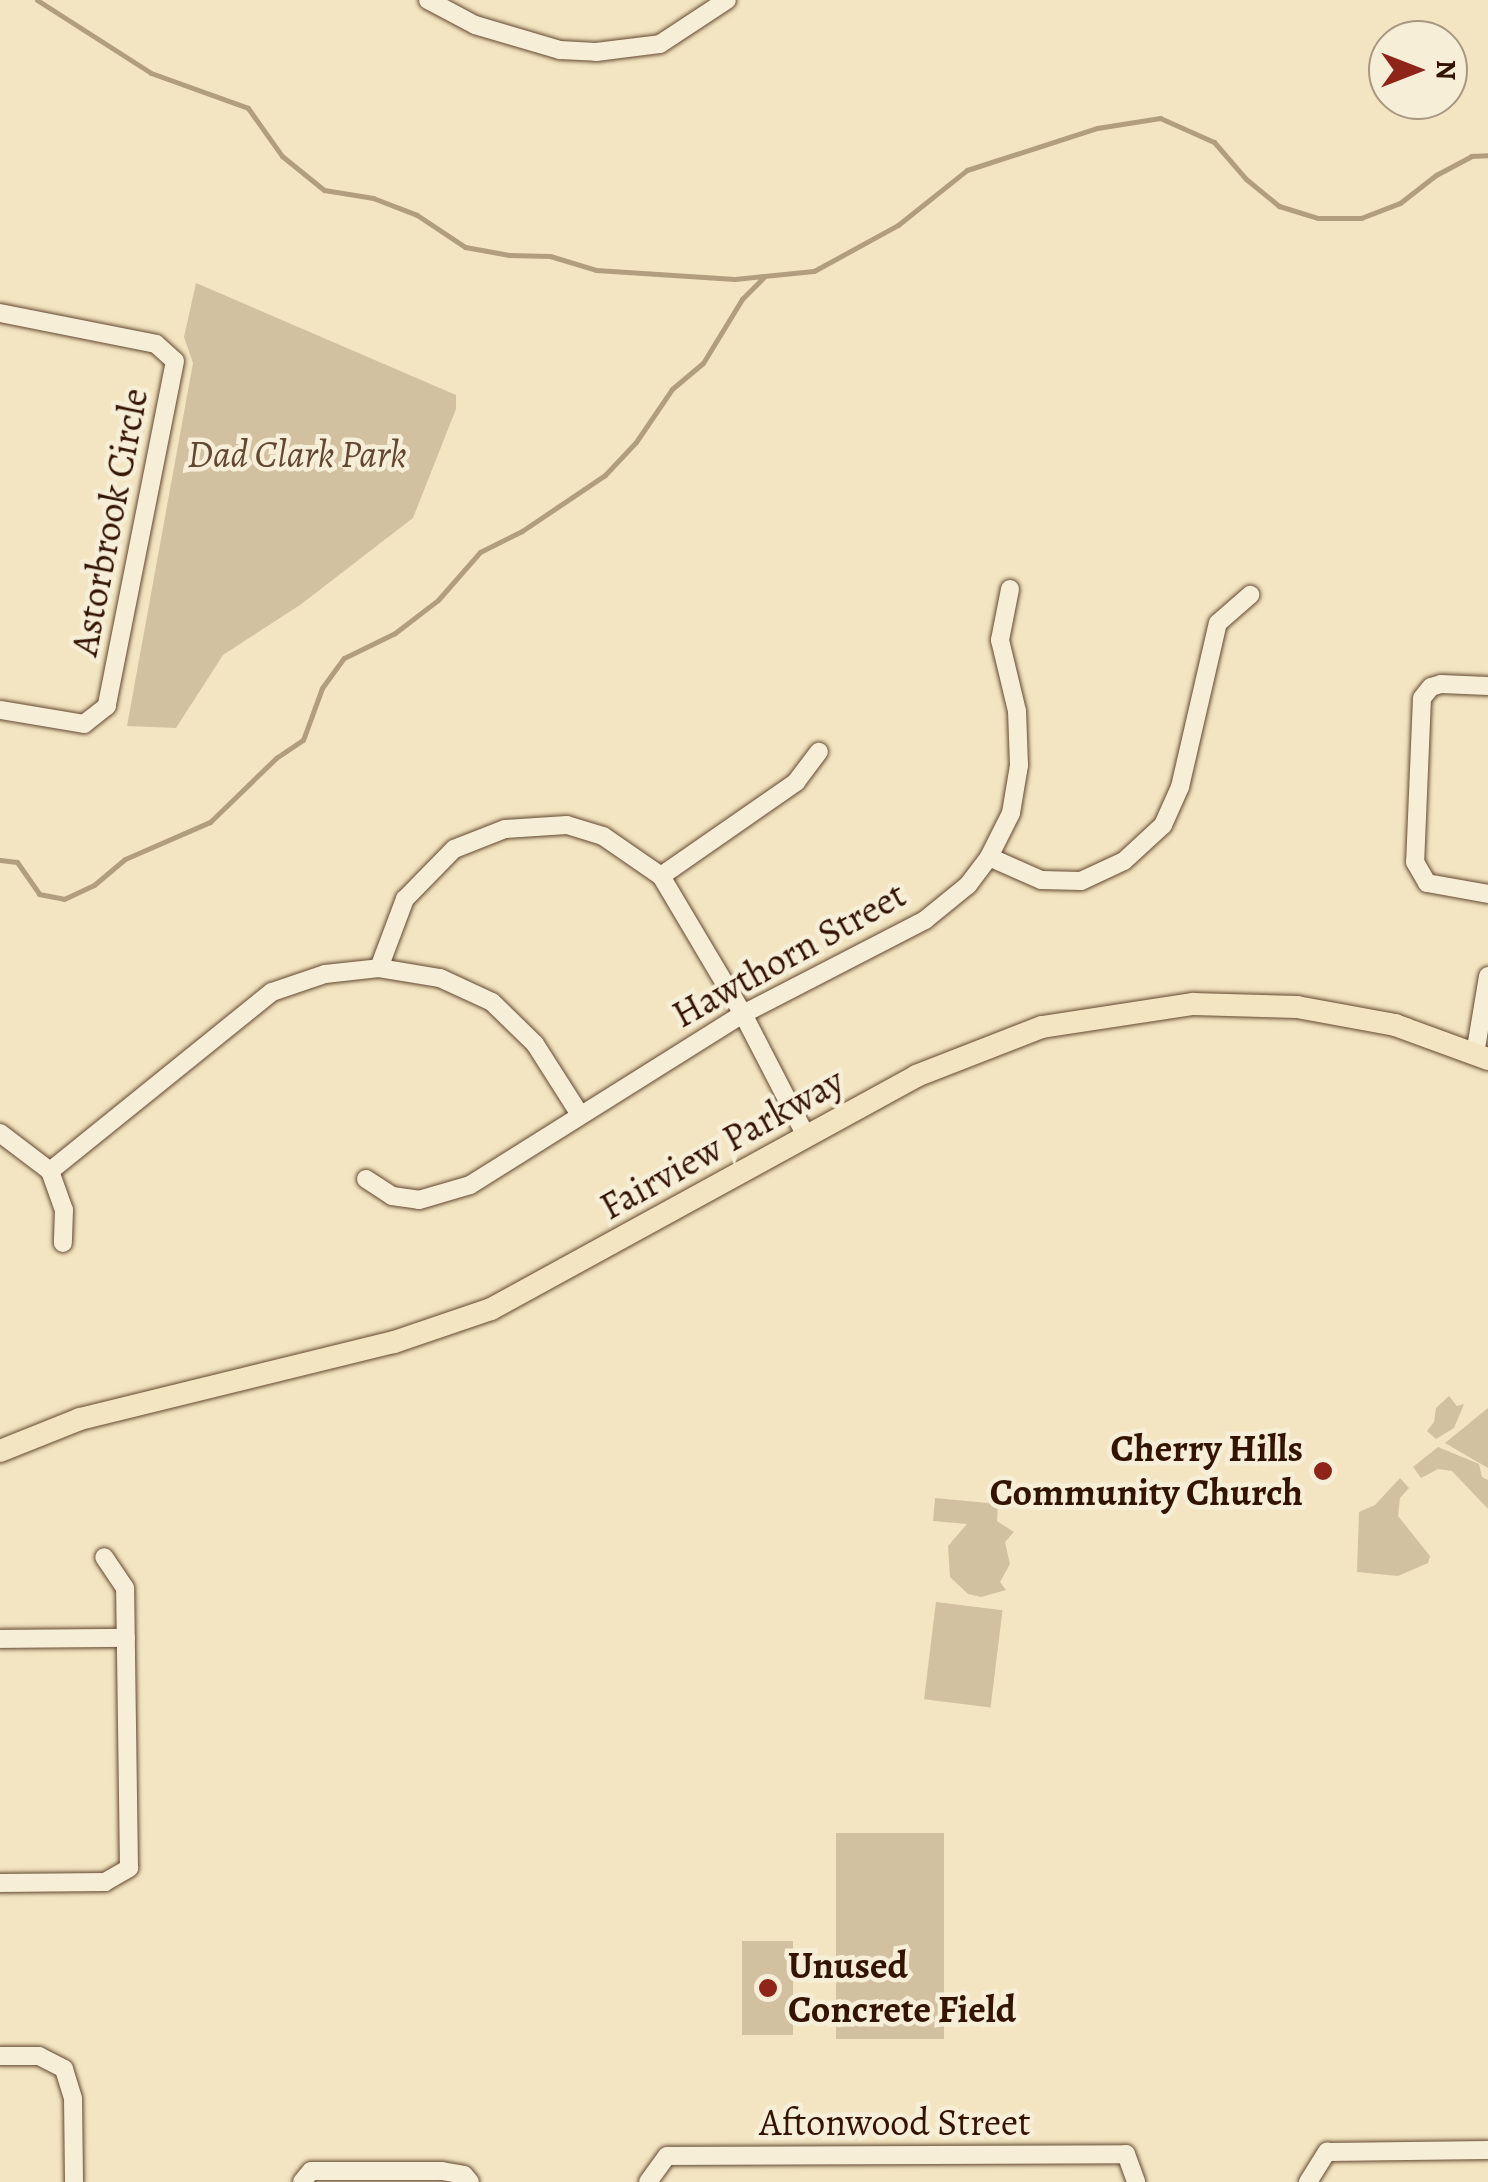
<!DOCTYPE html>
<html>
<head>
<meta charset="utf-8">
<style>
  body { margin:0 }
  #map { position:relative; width:1488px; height:2182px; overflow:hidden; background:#f3e5c1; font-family:Alegreya,serif }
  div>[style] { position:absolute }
  .green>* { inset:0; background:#d2c1a0; transform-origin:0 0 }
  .stream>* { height:5px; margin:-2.5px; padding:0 2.5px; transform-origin:2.5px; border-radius:2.5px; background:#b19e7f }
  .roads { filter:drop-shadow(0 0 2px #624830) drop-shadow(0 0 2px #624830) }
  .minor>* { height:18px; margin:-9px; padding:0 9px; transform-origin:9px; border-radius:9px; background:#f7eed7 }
  .major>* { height:22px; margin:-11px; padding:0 11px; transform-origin:11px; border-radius:11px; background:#f3e5c1 }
  .dots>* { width:28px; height:28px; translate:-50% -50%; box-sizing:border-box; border:5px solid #f7eed7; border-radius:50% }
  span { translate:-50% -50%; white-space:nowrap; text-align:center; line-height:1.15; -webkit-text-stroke:9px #f7eed7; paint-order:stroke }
  .park-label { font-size:38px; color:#624830; font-style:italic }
  .street-label { font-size:38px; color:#321400 }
  .poi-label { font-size:38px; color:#321400; font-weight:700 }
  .right { translate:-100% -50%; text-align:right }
  .left { translate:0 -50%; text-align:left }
  .north { position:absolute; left:1368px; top:20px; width:100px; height:100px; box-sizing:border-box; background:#f7eed7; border:2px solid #a89781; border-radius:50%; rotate:90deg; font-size:28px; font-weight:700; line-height:40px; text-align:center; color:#321400 }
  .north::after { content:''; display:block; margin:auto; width:35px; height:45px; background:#8f2418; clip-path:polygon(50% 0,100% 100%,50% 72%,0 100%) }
</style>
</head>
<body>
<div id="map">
  <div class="green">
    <i style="clip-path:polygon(196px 283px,456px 395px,456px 409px,413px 518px,300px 605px,223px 655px,176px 728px,127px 726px,193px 363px,184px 337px)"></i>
    <i style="clip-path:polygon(1449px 1396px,1457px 1406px,1464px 1404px,1454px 1428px,1436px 1439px,1427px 1431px,1434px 1422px,1436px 1408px)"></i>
    <i style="clip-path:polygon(1488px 1408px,1488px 1468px,1445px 1443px)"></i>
    <i style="clip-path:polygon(1438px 1447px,1479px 1464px,1482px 1477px,1488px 1480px,1488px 1509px,1452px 1471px,1438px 1469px,1421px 1478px,1413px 1467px)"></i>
    <i style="clip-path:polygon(1400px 1478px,1409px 1488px,1400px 1498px,1398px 1516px,1430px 1556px,1428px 1563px,1398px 1576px,1357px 1572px,1359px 1512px,1375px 1505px)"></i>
    <i style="clip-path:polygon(935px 1498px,998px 1504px,997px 1521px,1014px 1532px,1005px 1542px,1010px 1564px,1000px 1582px,1006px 1590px,981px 1597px,968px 1594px,950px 1577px,948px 1546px,967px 1524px,933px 1521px)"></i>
    <i style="left:936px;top:1602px;width:67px;height:98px;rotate:7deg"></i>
    <i style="left:836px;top:1833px;width:108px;height:206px"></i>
    <i style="left:742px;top:1941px;width:51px;height:94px"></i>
  </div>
  <div class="stream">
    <i style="left:37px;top:0;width:135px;rotate:32.6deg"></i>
    <i style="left:151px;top:73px;width:103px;rotate:19.8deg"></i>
    <i style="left:248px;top:108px;width:59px;rotate:54.7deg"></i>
    <i style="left:282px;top:156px;width:54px;rotate:39deg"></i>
    <i style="left:324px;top:190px;width:50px;rotate:9.3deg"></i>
    <i style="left:373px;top:198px;width:47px;rotate:21.1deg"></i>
    <i style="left:417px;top:215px;width:58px;rotate:33.7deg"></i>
    <i style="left:465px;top:247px;width:45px;rotate:10.3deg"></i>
    <i style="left:509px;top:255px;width:41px;rotate:1.4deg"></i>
    <i style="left:550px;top:256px;width:48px;rotate:16.9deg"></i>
    <i style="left:596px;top:270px;width:139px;rotate:3.7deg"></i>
    <i style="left:735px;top:279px;width:79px;rotate:-5.8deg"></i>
    <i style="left:814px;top:271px;width:96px;rotate:-28.7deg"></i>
    <i style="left:898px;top:225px;width:88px;rotate:-38.6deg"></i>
    <i style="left:967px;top:170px;width:137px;rotate:-17.9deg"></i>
    <i style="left:1097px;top:128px;width:64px;rotate:-9deg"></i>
    <i style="left:1160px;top:118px;width:59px;rotate:24deg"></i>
    <i style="left:1214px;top:142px;width:49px;rotate:49.1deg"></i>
    <i style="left:1246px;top:179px;width:43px;rotate:39.3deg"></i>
    <i style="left:1279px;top:206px;width:41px;rotate:17.1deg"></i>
    <i style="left:1318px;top:218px;width:43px"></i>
    <i style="left:1361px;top:218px;width:42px;rotate:-21deg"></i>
    <i style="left:1400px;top:203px;width:46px;rotate:-37.9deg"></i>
    <i style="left:1436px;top:175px;width:40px;rotate:-28deg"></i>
    <i style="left:1471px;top:156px;width:17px;rotate:-3deg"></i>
    <i style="left:0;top:860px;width:17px;rotate:7deg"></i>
    <i style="left:17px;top:862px;width:39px;rotate:55deg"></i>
    <i style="left:39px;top:894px;width:25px;rotate:11deg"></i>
    <i style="left:64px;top:899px;width:33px;rotate:-25deg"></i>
    <i style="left:94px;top:885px;width:40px;rotate:-40deg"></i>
    <i style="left:125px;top:859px;width:93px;rotate:-23.5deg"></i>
    <i style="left:210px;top:822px;width:92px;rotate:-44.1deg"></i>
    <i style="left:276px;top:758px;width:32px;rotate:-34deg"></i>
    <i style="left:303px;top:740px;width:55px;rotate:-69.9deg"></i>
    <i style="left:322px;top:688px;width:37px;rotate:-54deg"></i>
    <i style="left:344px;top:658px;width:57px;rotate:-26.1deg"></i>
    <i style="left:395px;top:633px;width:54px;rotate:-37.5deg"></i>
    <i style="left:438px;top:600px;width:64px;rotate:-48.8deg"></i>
    <i style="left:480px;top:552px;width:47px;rotate:-26.6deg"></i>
    <i style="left:522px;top:531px;width:100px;rotate:-34deg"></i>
    <i style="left:605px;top:475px;width:45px;rotate:-46.8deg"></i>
    <i style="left:636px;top:442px;width:64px;rotate:-55.8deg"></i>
    <i style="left:672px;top:389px;width:40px;rotate:-40deg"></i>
    <i style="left:703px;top:363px;width:75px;rotate:-58.6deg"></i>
    <i style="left:742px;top:299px;width:30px;rotate:-45deg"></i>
  </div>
  <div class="roads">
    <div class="minor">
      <i style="left:428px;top:0;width:53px;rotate:28deg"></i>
      <i style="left:475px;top:25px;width:89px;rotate:16.4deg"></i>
      <i style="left:560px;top:50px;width:36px;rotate:3deg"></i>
      <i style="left:596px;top:52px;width:64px;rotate:-7.1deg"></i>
      <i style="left:660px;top:44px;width:80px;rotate:-33.3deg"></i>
      <i style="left:0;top:313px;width:159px;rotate:11.2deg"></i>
      <i style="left:156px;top:344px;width:25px;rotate:42deg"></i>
      <i style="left:175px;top:361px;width:352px;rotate:101.2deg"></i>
      <i style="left:107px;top:706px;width:29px;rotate:142deg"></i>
      <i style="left:84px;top:724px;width:85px;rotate:-170.5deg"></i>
      <i style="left:1488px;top:686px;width:47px;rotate:-177.6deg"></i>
      <i style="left:1441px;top:684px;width:10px;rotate:163deg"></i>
      <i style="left:1431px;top:687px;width:14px;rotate:129deg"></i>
      <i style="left:1422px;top:698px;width:164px;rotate:92.4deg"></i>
      <i style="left:1415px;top:862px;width:24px;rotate:60deg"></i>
      <i style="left:1427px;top:883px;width:62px;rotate:10.2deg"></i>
      <i style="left:989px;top:857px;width:57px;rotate:23.9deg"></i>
      <i style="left:1041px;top:880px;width:40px;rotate:1.4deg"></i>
      <i style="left:1081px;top:881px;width:47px;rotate:-24.9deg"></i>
      <i style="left:1124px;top:861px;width:53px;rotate:-42.7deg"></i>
      <i style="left:1163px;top:825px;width:42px;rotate:-65.9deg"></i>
      <i style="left:1180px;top:787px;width:168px;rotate:-77deg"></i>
      <i style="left:1218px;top:623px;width:43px;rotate:-41.2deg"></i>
      <i style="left:661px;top:876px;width:165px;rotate:-34.8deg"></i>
      <i style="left:796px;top:782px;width:38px;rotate:-53deg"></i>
      <i style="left:379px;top:968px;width:74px;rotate:-69.4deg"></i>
      <i style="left:405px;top:899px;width:70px;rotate:-45.6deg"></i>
      <i style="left:454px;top:849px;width:55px;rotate:-21.4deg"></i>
      <i style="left:505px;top:829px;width:62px;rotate:-3.7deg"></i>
      <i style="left:567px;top:825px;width:38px;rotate:17deg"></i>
      <i style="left:603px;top:836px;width:70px;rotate:34.6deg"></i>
      <i style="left:661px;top:876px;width:161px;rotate:59.3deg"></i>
      <i style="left:743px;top:1014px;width:137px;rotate:62.7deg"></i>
      <i style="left:1475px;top:1054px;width:79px;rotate:-80.5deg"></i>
      <i style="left:0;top:1133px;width:63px;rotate:37.2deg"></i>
      <i style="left:50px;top:1171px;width:41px;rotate:70.3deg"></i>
      <i style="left:64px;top:1210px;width:33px;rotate:92deg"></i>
      <i style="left:50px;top:1171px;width:285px;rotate:-38.9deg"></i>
      <i style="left:272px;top:992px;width:56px;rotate:-18.8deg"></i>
      <i style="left:325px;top:974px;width:54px;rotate:-6.3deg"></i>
      <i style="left:379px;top:968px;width:62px;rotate:9.3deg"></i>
      <i style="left:440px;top:978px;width:57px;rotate:24.8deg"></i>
      <i style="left:492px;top:1002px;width:60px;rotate:44.3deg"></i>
      <i style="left:535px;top:1044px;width:82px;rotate:57.5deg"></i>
      <i style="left:366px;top:1179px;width:31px;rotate:33deg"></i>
      <i style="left:392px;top:1196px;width:27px;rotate:8deg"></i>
      <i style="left:419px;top:1200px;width:53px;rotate:-16.4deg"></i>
      <i style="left:470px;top:1185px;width:322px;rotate:-32.1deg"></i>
      <i style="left:743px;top:1014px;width:205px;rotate:-27.3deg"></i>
      <i style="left:925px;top:920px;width:55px;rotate:-39.1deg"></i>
      <i style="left:968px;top:885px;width:35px;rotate:-53deg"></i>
      <i style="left:989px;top:857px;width:49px;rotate:-63.4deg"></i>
      <i style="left:1011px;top:813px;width:49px;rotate:-80.5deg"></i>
      <i style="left:1019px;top:765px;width:54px;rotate:-92.1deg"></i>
      <i style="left:1017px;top:711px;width:73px;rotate:-103.5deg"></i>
      <i style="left:1000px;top:640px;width:52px;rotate:-78.9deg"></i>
      <i style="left:0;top:1639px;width:126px;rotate:-0.5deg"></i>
      <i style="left:0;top:1883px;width:105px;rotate:-0.5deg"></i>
      <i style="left:105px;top:1882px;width:28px;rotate:-30deg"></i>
      <i style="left:129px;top:1868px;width:280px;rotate:-90.8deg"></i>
      <i style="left:125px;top:1588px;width:37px;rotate:-124deg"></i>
      <i style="left:0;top:2056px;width:39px"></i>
      <i style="left:39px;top:2056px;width:28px;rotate:27deg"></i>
      <i style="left:64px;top:2069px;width:30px;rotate:73deg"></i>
      <i style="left:73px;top:2098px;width:84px;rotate:89.3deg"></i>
      <i style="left:302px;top:2182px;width:14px;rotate:-51deg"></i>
      <i style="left:311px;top:2171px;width:131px"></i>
      <i style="left:442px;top:2171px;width:22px;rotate:10deg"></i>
      <i style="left:464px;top:2175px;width:9px;rotate:49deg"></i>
      <i style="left:648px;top:2182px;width:32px;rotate:-54deg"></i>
      <i style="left:667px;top:2156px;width:459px;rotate:-0.2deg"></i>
      <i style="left:1126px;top:2154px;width:30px;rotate:70deg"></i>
      <i style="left:1308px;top:2182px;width:36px;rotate:-58deg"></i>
      <i style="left:1327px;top:2152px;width:161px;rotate:-0.7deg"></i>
    </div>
    <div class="major">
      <i style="left:0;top:1451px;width:86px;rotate:-21.8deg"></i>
      <i style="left:80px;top:1419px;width:323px;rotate:-13.8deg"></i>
      <i style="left:394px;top:1342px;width:102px;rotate:-18.8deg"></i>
      <i style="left:491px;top:1309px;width:485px;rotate:-28.7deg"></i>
      <i style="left:916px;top:1076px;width:135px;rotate:-21.3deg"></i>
      <i style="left:1042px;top:1027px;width:153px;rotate:-8.7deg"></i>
      <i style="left:1193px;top:1004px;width:104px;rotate:1.7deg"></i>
      <i style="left:1297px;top:1007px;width:100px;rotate:10.4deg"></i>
      <i style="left:1395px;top:1025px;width:99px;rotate:20.1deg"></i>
    </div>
  </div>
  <div class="dots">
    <i style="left:1323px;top:1471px;background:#8f2418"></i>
    <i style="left:768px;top:1988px;background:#8f2418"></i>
  </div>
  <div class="park-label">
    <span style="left:297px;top:455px">Dad Clark Park</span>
  </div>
  <div class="street-label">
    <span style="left:110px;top:522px;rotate:-79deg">Astorbrook Circle</span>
    <span style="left:789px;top:955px;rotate:-29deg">Hawthorn Street</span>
    <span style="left:722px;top:1144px;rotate:-29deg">Fairview Parkway</span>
    <span style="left:895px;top:2123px">Aftonwood Street</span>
  </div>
  <div class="poi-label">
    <span class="right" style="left:1303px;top:1471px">Cherry Hills<br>Community Church</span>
    <span class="left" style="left:788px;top:1988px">Unused<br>Concrete Field</span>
  </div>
  <div class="north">N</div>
</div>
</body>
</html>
